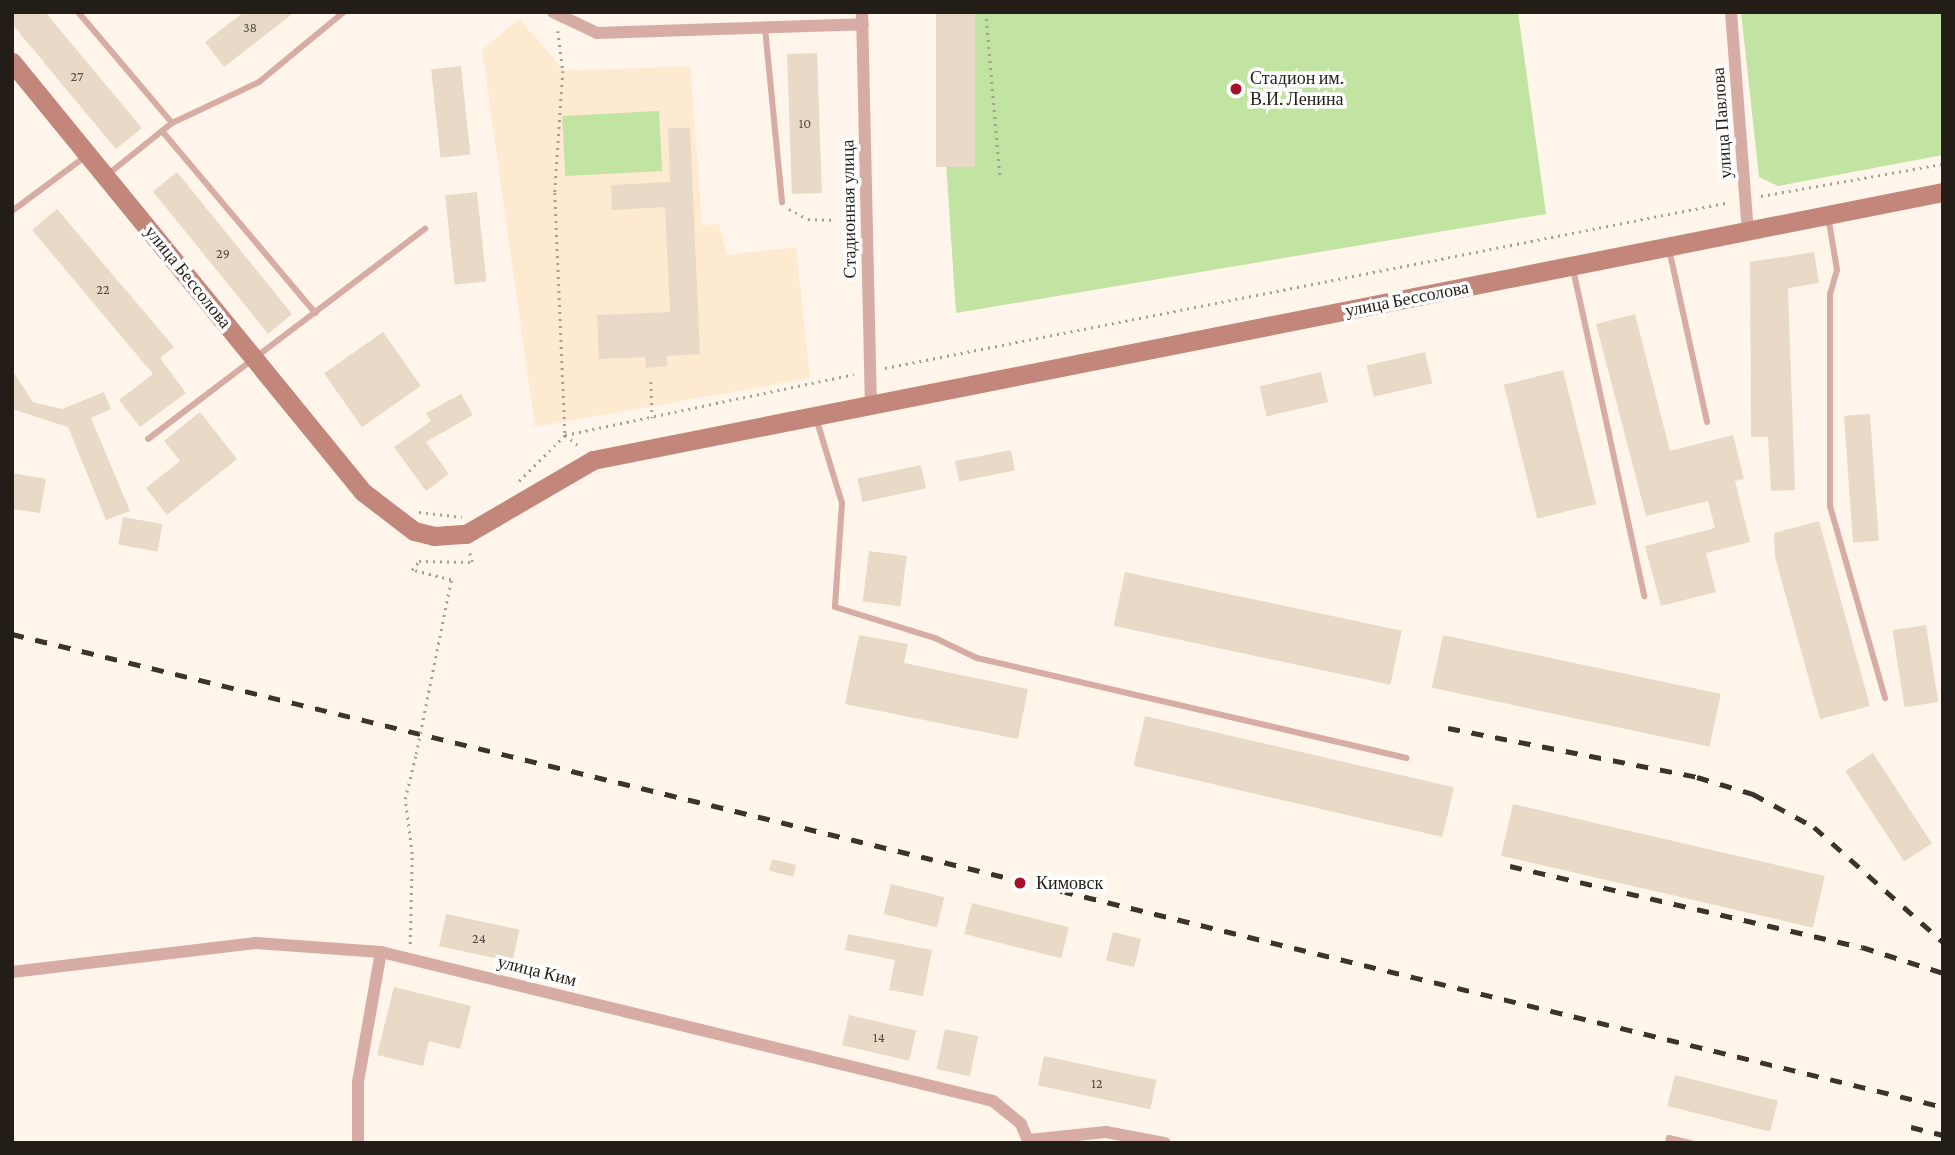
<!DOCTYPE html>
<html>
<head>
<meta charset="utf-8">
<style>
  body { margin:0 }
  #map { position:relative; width:1955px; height:1155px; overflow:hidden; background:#fff5ea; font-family:"Crimson Pro",serif }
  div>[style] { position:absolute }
  .built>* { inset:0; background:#fee9d1 }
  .green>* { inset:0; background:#c1e4a2; transform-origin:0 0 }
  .building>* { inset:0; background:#e9dac8; transform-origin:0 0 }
  .path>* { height:2.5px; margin-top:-1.25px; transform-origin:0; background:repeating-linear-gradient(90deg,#a79f95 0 2px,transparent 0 7px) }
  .lane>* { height:6px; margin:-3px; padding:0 3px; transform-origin:3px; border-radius:3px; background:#d6aca4 }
  .street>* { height:12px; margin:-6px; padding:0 6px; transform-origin:6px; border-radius:6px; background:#d6aca4 }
  .secondary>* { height:19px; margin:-9.5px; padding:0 9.5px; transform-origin:9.5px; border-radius:9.5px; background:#c3867b }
  .rail>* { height:5px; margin-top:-2.5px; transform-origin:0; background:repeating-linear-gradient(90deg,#39342c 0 12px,transparent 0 24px) }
  .path-bridge>* { height:2.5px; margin-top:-1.25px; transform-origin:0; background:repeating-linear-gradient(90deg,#a79f95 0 2px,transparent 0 7px) }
  .dots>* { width:19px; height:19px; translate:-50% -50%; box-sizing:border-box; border:4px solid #fff; border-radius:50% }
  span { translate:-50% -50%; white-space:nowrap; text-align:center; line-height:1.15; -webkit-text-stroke:7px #fff; paint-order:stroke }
  .number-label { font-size:14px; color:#544c42 }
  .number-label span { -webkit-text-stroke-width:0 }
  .poi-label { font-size:18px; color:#221d16 }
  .left { translate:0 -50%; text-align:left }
  .street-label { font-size:18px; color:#221d16 }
  .frame { position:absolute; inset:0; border:14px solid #221d16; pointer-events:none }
</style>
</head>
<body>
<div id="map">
  <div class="built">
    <i style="clip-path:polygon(519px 19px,565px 71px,690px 66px,702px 225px,719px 224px,727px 255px,796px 247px,810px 378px,535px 427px,482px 50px)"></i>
  </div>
  <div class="green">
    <i style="clip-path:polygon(936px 12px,1518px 12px,1546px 214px,956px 313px)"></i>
    <i style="clip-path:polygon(1741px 12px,1943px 12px,1943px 155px,1778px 186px,1759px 177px)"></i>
    <i style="left:659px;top:111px;width:60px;height:97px;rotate:87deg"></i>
  </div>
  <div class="building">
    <i style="clip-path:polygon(12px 12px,45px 12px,142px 128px,116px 149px,12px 24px)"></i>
    <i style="clip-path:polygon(244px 12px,295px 12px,224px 67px,205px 42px)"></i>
    <i style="left:936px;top:12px;width:39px;height:155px"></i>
    <i style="left:817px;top:53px;width:140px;height:30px;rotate:88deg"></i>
    <i style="left:461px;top:66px;width:89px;height:30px;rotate:84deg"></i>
    <i style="clip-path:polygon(668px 128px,690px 128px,700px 354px,667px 356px,667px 366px,646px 368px,645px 357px,599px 359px,597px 315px,670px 312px,665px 207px,612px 210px,611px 185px,670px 182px)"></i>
    <i style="left:177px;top:172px;width:183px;height:31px;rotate:51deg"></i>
    <i style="left:477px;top:192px;width:90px;height:32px;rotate:84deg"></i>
    <i style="clip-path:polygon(57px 209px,174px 347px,160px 358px,186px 393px,140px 427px,119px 400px,153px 374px,32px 230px)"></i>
    <i style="clip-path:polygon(1814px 252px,1819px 283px,1788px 288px,1795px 490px,1771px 491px,1768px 437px,1751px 437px,1750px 262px)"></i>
    <i style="clip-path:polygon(1635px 314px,1670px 451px,1733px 435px,1744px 479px,1735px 481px,1750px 542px,1706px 553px,1716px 592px,1661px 606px,1645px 546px,1715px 528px,1708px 501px,1646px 516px,1596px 324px)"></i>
    <i style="left:383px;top:332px;width:66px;height:72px;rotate:55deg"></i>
    <i style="left:1425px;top:352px;width:32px;height:60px;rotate:77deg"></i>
    <i style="clip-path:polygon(12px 370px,33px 402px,62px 409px,104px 392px,111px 409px,91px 418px,130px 511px,106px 520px,68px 427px,12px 409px)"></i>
    <i style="left:1563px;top:370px;width:138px;height:61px;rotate:76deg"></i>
    <i style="left:1321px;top:372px;width:31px;height:63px;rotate:77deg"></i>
    <i style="clip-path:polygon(461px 394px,473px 415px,426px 442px,449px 474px,426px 491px,394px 447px,431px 421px,426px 413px)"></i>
    <i style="clip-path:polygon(200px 412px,237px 459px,167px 515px,146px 488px,180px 461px,164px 441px)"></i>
    <i style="left:1870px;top:414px;width:127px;height:26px;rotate:86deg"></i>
    <i style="left:1011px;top:450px;width:21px;height:57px;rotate:79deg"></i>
    <i style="left:921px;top:465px;width:24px;height:65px;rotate:78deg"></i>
    <i style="clip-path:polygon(12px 473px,46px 479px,40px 513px,12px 509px)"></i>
    <i style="left:123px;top:517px;width:40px;height:28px;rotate:10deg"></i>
    <i style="clip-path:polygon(1819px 521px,1870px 706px,1820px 719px,1775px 557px,1774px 533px)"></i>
    <i style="left:869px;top:551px;width:38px;height:51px;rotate:7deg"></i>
    <i style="left:1125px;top:572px;width:283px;height:55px;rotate:12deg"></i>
    <i style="left:1926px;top:625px;width:78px;height:34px;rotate:81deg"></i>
    <i style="clip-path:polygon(859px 635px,908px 644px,904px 663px,1028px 689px,1018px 739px,845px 704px)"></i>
    <i style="left:1443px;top:635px;width:284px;height:54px;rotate:12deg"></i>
    <i style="left:1145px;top:716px;width:317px;height:51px;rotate:13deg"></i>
    <i style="left:1873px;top:753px;width:108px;height:33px;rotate:57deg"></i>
    <i style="left:1513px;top:804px;width:320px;height:53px;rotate:13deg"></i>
    <i style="left:772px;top:859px;width:25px;height:12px;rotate:14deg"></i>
    <i style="left:891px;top:884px;width:55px;height:31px;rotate:14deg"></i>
    <i style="left:972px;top:903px;width:100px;height:32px;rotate:14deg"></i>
    <i style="left:446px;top:914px;width:75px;height:33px;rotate:12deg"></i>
    <i style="left:1113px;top:932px;width:29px;height:29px;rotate:14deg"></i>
    <i style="clip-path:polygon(848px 934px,932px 950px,923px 996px,889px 990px,895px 960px,845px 950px)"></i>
    <i style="clip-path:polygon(394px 987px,471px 1006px,460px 1049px,429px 1041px,423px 1066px,377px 1055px)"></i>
    <i style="left:849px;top:1015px;width:69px;height:31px;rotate:13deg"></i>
    <i style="left:945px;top:1029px;width:34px;height:41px;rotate:12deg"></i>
    <i style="left:1044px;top:1056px;width:115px;height:30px;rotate:12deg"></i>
    <i style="left:1675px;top:1075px;width:106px;height:32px;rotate:14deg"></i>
  </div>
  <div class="path">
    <i style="left:986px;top:12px;width:165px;rotate:85.1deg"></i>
    <i style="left:558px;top:31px;width:40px;rotate:82.9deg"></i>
    <i style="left:563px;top:71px;width:122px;rotate:93.8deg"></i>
    <i style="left:555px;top:193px;width:242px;rotate:87.6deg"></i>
    <i style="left:565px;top:435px;width:19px;rotate:39deg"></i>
    <i style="left:1761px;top:196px;width:185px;rotate:-10deg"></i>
    <i style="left:789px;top:209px;width:21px;rotate:28deg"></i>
    <i style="left:808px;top:219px;width:27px;rotate:2deg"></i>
    <i style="left:885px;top:368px;width:861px;rotate:-11.11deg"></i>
    <i style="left:651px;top:382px;width:36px;rotate:88deg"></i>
    <i style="left:519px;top:481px;width:65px;rotate:-45deg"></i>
    <i style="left:565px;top:435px;width:295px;rotate:-11.9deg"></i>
    <i style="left:419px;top:512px;width:43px;rotate:6.6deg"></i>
    <i style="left:451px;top:580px;width:40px;rotate:-165.6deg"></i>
    <i style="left:412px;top:570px;width:11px;rotate:-52deg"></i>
    <i style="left:419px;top:561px;width:53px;rotate:1.1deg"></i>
    <i style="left:472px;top:562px;width:11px;rotate:-105deg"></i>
    <i style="left:410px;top:944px;width:90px;rotate:-88.7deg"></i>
    <i style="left:412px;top:854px;width:55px;rotate:-97.3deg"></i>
    <i style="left:405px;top:799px;width:46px;rotate:-76.3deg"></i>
  </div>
  <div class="lane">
    <i style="left:78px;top:12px;width:145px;rotate:49.7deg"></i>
    <i style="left:765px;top:28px;width:175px;rotate:84.4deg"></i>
    <i style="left:162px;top:131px;width:238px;rotate:49.9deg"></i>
    <i style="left:107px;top:175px;width:83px;rotate:-38.7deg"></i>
    <i style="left:172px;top:123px;width:96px;rotate:-25.2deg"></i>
    <i style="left:259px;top:82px;width:110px;rotate:-39.5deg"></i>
    <i style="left:12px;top:211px;width:92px;rotate:-36.6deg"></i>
    <i style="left:1828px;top:216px;width:55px;rotate:80.5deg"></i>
    <i style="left:1837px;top:270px;width:25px;rotate:106deg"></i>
    <i style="left:1830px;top:294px;width:212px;rotate:90deg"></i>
    <i style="left:1830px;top:506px;width:200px;rotate:74deg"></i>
    <i style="left:1669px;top:249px;width:177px;rotate:77.6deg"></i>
    <i style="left:1573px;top:269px;width:335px;rotate:77.7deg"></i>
    <i style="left:816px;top:418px;width:89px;rotate:73deg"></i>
    <i style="left:842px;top:503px;width:104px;rotate:93.9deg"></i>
    <i style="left:835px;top:607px;width:105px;rotate:17.2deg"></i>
    <i style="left:935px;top:638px;width:47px;rotate:25.5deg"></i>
    <i style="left:977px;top:658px;width:441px;rotate:13.1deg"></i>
    <i style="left:148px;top:439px;width:348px;rotate:-37.2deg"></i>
    <i style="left:1668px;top:1143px;width:5px;rotate:-79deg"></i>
    <i style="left:1669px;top:1138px;width:22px;rotate:13deg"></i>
  </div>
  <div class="street">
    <i style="left:553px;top:12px;width:49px;rotate:25.5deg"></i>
    <i style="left:597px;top:33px;width:266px;rotate:-1.9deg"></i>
    <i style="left:862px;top:12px;width:393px;rotate:88.7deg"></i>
    <i style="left:1731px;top:12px;width:220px;rotate:85.6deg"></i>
    <i style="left:12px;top:972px;width:246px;rotate:-6.8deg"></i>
    <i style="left:256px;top:943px;width:125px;rotate:4.1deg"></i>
    <i style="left:381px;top:952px;width:630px;rotate:13.68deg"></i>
    <i style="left:993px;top:1101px;width:36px;rotate:39deg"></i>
    <i style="left:1021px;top:1124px;width:21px;rotate:67deg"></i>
    <i style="left:1029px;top:1140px;width:77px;rotate:-5.9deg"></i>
    <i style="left:1106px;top:1132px;width:60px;rotate:10.6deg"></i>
    <i style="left:358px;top:1143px;width:61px;rotate:-90deg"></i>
    <i style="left:358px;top:1082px;width:132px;rotate:-80deg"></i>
  </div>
  <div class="secondary">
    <i style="left:12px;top:62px;width:555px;rotate:50.78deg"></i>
    <i style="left:363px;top:492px;width:64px;rotate:37.4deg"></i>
    <i style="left:414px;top:531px;width:21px;rotate:14deg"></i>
    <i style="left:434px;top:536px;width:32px;rotate:-4deg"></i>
    <i style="left:466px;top:534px;width:147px;rotate:-30.2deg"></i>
    <i style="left:593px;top:460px;width:1376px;rotate:-11.23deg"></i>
  </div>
  <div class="rail">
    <i style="left:12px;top:634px;width:1988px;rotate:13.76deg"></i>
    <i style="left:1448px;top:728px;width:254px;rotate:11.1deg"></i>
    <i style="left:1697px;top:777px;width:59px;rotate:16.9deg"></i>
    <i style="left:1753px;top:794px;width:69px;rotate:28.4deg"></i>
    <i style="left:1814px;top:827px;width:173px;rotate:41.7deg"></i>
    <i style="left:1510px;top:866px;width:361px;rotate:13deg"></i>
    <i style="left:1862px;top:947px;width:85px;rotate:17.8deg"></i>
    <i style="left:1911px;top:1127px;width:33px;rotate:14deg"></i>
  </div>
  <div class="path-bridge">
    <i style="left:416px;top:754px;width:177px;rotate:-78.6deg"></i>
  </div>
  <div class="dots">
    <i style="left:1236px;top:89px;background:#a70f28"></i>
    <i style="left:1020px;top:883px;background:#a70f28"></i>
  </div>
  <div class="number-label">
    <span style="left:250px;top:27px">38</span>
    <span style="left:77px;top:76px">27</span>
    <span style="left:805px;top:123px">10</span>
    <span style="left:223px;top:253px">29</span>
    <span style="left:103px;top:289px">22</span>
    <span style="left:479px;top:938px">24</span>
    <span style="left:879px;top:1037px">14</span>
    <span style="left:1097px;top:1083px">12</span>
  </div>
  <div class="poi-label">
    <span class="left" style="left:1250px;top:89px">Стадион им.<br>В.И. Ленина</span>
    <span class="left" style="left:1036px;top:883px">Кимовск</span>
  </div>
  <div class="street-label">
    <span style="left:1722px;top:123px;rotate:-94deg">улица Павлова</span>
    <span style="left:849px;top:209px;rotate:-91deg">Стадионная улица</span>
    <span style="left:188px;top:277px;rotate:51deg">улица Бессолова</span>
    <span style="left:1407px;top:299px;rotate:-11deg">улица Бессолова</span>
    <span style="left:537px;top:971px;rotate:14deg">улица Ким</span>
  </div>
  <div class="frame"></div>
</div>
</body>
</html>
